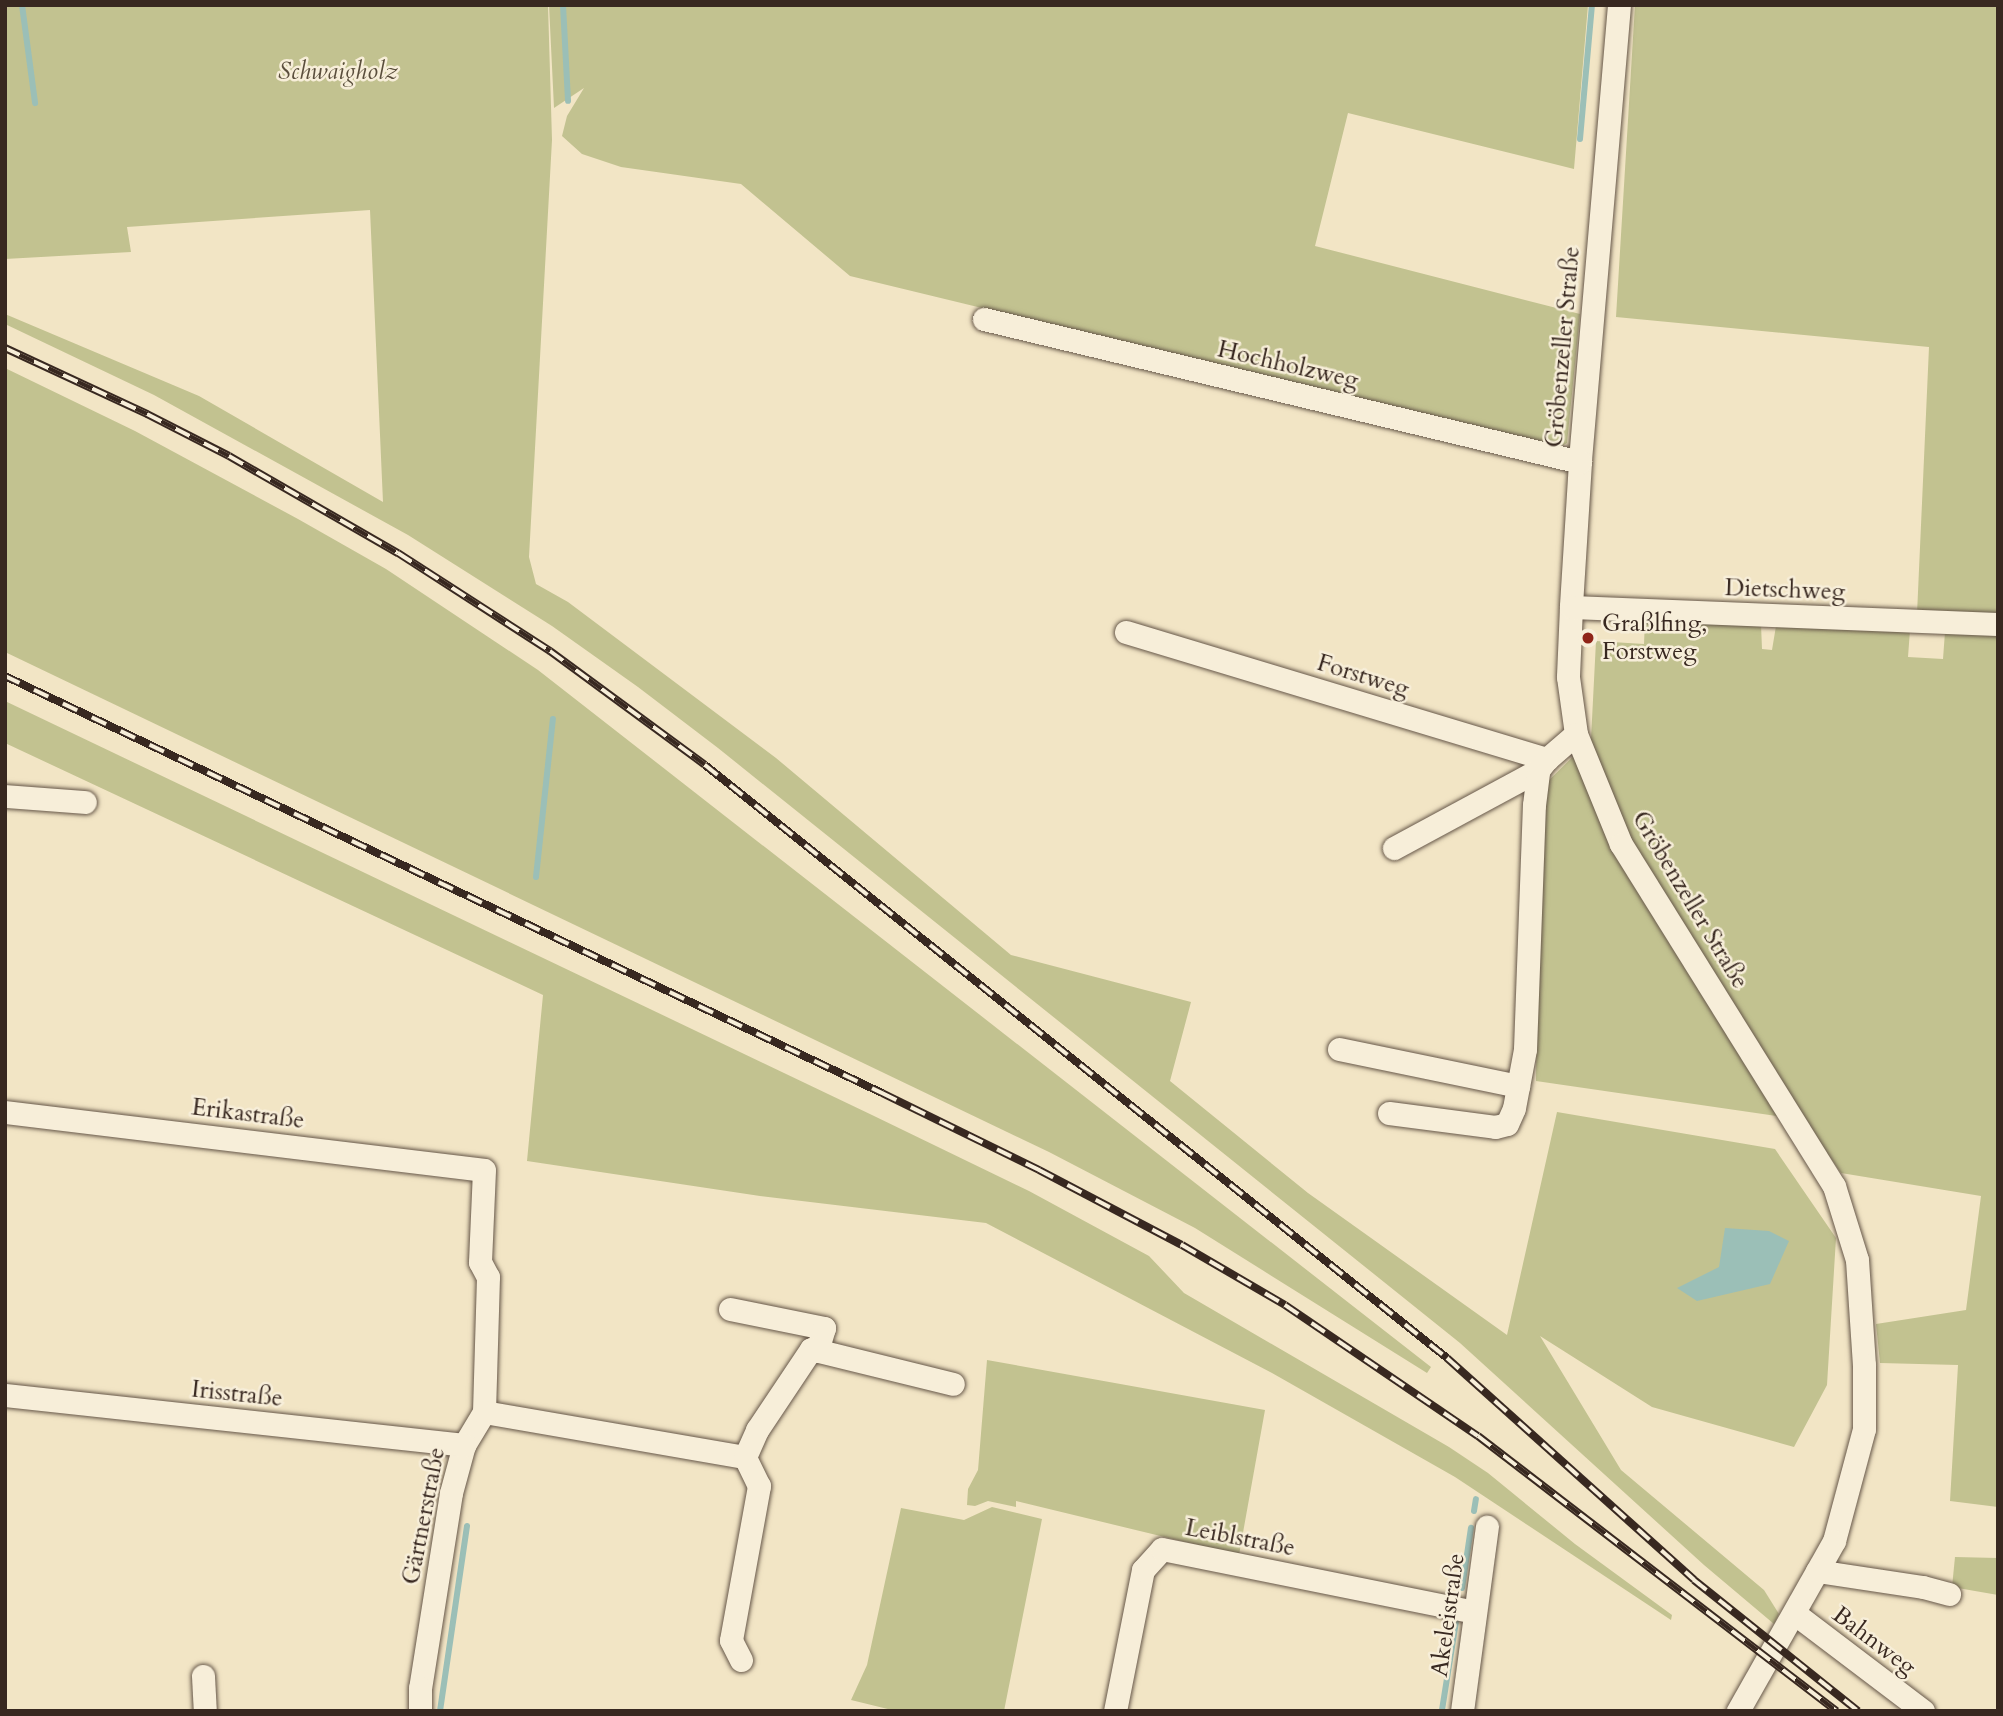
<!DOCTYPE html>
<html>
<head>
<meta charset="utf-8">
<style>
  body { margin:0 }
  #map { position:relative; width:2003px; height:1716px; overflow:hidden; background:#f2e5c5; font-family:Cardo,serif }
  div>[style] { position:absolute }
  .green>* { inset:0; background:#c2c290 }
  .water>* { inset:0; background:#9bbfb7 }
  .stream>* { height:6px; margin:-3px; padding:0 3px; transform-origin:3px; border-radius:3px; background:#9bbfb7 }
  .roads { filter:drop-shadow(0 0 2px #665749) drop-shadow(0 0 2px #665749) }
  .minor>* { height:23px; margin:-11.5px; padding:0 11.5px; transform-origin:11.5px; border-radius:11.5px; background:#f7eed9 }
  .rail>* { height:8px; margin-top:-4px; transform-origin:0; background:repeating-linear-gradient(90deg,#f7eed9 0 16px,#382820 0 32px); box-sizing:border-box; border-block:2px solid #382820 }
  .dots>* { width:19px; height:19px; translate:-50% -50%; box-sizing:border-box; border:4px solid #f7eed9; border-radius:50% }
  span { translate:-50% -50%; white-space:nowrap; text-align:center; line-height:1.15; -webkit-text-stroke:5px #f7eed9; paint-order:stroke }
  .park-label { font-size:24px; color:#5a4e3c; font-style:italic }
  .street-label { font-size:24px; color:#382820 }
  .poi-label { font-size:24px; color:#382820 }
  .left { translate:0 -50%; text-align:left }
  .frame { position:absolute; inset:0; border:7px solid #382820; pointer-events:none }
</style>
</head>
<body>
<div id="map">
  <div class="green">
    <i style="clip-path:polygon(5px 5px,548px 5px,552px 140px,529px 557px,536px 584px,568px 602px,776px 758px,1011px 955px,1191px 1002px,1170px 1081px,1308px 1193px,1507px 1335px,1557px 1112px,1775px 1149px,1836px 1238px,1827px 1385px,1794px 1447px,1652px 1407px,1540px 1336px,1621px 1470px,1764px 1590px,1779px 1614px,1774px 1624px,1704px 1565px,1460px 1343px,718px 748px,638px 687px,552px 626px,408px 535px,154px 395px,5px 324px,5px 314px,199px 396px,383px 502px,370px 210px,127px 227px,131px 252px,5px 259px)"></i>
    <i style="clip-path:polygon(549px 5px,1588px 5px,1574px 169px,1348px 113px,1315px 246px,1580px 314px,1567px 443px,1558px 448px,850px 276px,741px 184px,621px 167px,582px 154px,562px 136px,567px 116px,584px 88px,554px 108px)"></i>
    <i style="clip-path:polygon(1635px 5px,1998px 5px,1998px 617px,1917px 614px,1929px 347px,1616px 317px)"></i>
    <i style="clip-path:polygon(5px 368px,135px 431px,298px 519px,386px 569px,538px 670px,1431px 1367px,1427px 1373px,1195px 1228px,1049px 1152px,5px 652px)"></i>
    <i style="clip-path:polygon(1645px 620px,1761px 624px,1762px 649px,1772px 650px,1776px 626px,1910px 630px,1908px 657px,1943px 659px,1945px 632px,1998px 633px,1998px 1507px,1950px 1501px,1958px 1365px,1880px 1363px,1876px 1324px,1966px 1310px,1981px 1196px,1841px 1173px,1804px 1120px,1536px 1081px,1539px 790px,1591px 739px,1596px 641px,1644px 644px)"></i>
    <i style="clip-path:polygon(5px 701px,872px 1115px,1029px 1191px,1149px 1256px,1184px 1293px,1449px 1447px,1488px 1473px,1575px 1544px,1672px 1615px,1671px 1620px,1455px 1477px,1272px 1373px,986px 1223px,760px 1196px,527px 1161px,543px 995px,5px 743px)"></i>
    <i style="clip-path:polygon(987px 1360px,1265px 1410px,1239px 1555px,1016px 1501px,1016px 1507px,988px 1501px,975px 1506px,967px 1505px,968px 1489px,978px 1470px)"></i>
    <i style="clip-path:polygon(992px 1507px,1042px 1519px,1004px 1711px,896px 1711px,851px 1700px,867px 1665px,901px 1508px,964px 1520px)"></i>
    <i style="clip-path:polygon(1955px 1557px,1998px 1558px,1998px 1595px,1952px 1587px)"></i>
  </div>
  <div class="water">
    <i style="clip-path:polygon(1725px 1228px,1769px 1231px,1789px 1241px,1770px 1284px,1697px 1301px,1677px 1288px,1719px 1267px)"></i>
  </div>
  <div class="stream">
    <i style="left:22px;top:5px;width:99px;rotate:82.4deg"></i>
    <i style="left:563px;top:5px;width:96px;rotate:87deg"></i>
    <i style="left:1580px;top:139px;width:135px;rotate:-84.9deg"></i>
    <i style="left:536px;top:877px;width:159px;rotate:-83.9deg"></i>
    <i style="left:1474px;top:1511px;width:12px;rotate:-81deg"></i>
    <i style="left:1462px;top:1588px;width:61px;rotate:-81.5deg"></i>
    <i style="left:1442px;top:1710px;width:89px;rotate:-81deg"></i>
    <i style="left:440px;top:1711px;width:187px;rotate:-81.7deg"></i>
  </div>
  <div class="roads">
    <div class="minor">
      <i style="left:1619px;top:5px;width:459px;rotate:94.9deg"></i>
      <i style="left:1580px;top:462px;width:145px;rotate:93.6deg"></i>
      <i style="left:1571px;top:607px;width:70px;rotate:92.5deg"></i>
      <i style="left:1568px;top:677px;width:58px;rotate:82deg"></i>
      <i style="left:1576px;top:734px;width:119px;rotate:67.8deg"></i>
      <i style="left:1621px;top:844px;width:403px;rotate:58.1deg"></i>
      <i style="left:1834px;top:1186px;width:77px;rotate:72.7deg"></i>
      <i style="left:1857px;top:1260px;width:105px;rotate:86.2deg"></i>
      <i style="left:1864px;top:1365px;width:64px;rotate:90deg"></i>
      <i style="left:1864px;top:1429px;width:116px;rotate:105deg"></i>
      <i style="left:1834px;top:1541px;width:195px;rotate:119.5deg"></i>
      <i style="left:984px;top:319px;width:613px;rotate:13.49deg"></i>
      <i style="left:1571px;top:607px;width:427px;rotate:2.3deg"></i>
      <i style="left:1126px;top:632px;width:440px;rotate:16.8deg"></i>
      <i style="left:1547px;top:759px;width:38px;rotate:-41deg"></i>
      <i style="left:5px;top:796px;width:80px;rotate:4.3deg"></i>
      <i style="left:1394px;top:848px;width:164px;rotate:-28.4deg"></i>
      <i style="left:1339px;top:1049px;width:183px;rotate:11.7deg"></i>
      <i style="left:5px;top:1112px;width:482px;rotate:6.9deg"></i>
      <i style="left:484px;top:1170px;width:92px;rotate:92.5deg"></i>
      <i style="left:480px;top:1262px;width:17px;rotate:62deg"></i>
      <i style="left:488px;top:1277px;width:135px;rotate:91.7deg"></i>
      <i style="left:484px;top:1412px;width:39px;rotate:121deg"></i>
      <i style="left:464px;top:1445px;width:50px;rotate:105.2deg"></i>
      <i style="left:451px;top:1493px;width:197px;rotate:99deg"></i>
      <i style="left:420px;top:1688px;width:23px;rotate:90deg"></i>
      <i style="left:1389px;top:1113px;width:107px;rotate:7.5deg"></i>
      <i style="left:1495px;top:1127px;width:12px;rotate:-14deg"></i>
      <i style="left:1507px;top:1124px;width:17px;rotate:-66deg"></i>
      <i style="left:1514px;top:1108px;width:60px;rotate:-79.4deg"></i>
      <i style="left:1525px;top:1049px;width:244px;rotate:-87.9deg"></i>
      <i style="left:1534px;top:805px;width:35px;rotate:-83deg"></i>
      <i style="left:1538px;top:770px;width:14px;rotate:-51deg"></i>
      <i style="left:730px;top:1309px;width:96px;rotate:11.4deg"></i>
      <i style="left:824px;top:1328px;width:24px;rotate:107deg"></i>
      <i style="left:5px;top:1395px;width:462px;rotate:6.2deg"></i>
      <i style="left:484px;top:1412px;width:265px;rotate:9.8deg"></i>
      <i style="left:745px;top:1457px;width:30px;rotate:-66deg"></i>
      <i style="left:757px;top:1430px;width:97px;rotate:-56.3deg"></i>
      <i style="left:811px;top:1349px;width:146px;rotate:13.8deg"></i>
      <i style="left:1817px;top:1571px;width:107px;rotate:8.6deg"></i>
      <i style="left:1923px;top:1587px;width:27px;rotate:15deg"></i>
      <i style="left:1794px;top:1613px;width:162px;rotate:37.2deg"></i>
      <i style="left:741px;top:1660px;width:22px;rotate:-117deg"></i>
      <i style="left:731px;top:1640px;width:157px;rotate:-79.7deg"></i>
      <i style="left:759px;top:1486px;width:32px;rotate:-116deg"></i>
      <i style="left:203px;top:1676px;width:35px;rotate:87deg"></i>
      <i style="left:1115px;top:1711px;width:144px;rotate:-78.8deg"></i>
      <i style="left:1143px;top:1570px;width:28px;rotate:-48deg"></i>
      <i style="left:1162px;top:1549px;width:319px;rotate:11.4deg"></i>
      <i style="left:1462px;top:1711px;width:186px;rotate:-82.3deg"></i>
    </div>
  </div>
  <div class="rail">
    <i style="left:5px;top:348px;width:157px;rotate:24.9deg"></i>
    <i style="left:147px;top:414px;width:92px;rotate:27.1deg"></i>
    <i style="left:229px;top:456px;width:195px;rotate:29.9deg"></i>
    <i style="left:398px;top:553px;width:181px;rotate:32.8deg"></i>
    <i style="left:550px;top:651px;width:192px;rotate:36.3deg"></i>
    <i style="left:705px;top:765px;width:950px;rotate:38.63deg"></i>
    <i style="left:1447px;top:1358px;width:332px;rotate:41.9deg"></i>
    <i style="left:1694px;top:1580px;width:210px;rotate:38.6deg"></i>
    <i style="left:5px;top:676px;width:971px;rotate:25.43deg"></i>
    <i style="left:882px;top:1093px;width:175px;rotate:26.1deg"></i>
    <i style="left:1039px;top:1170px;width:161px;rotate:27.7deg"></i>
    <i style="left:1182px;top:1245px;width:119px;rotate:30.2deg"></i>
    <i style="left:1285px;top:1305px;width:233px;rotate:34.2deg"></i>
    <i style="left:1478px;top:1436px;width:452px;rotate:37.5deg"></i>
  </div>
  <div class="dots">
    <i style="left:1588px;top:638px;background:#8f2418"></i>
  </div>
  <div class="park-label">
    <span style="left:338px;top:72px">Schwaigholz</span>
  </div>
  <div class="street-label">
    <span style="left:1563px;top:347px;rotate:-85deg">Gröbenzeller Straße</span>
    <span style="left:1288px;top:365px;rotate:13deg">Hochholzweg</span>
    <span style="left:1785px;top:590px;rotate:2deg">Dietschweg</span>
    <span style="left:1363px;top:676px;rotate:17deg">Forstweg</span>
    <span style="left:1690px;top:900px;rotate:59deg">Gröbenzeller Straße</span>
    <span style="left:248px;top:1114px;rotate:7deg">Erikastraße</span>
    <span style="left:237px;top:1394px;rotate:6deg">Irisstraße</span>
    <span style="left:424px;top:1516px;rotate:-79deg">Gärtnerstraße</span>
    <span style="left:1240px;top:1538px;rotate:11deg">Leiblstraße</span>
    <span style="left:1448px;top:1615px;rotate:-82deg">Akeleistraße</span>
    <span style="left:1874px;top:1641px;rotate:37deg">Bahnweg</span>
  </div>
  <div class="poi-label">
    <span class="left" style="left:1602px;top:638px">Graßlfing,<br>Forstweg</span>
  </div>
  <div class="frame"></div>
</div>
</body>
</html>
